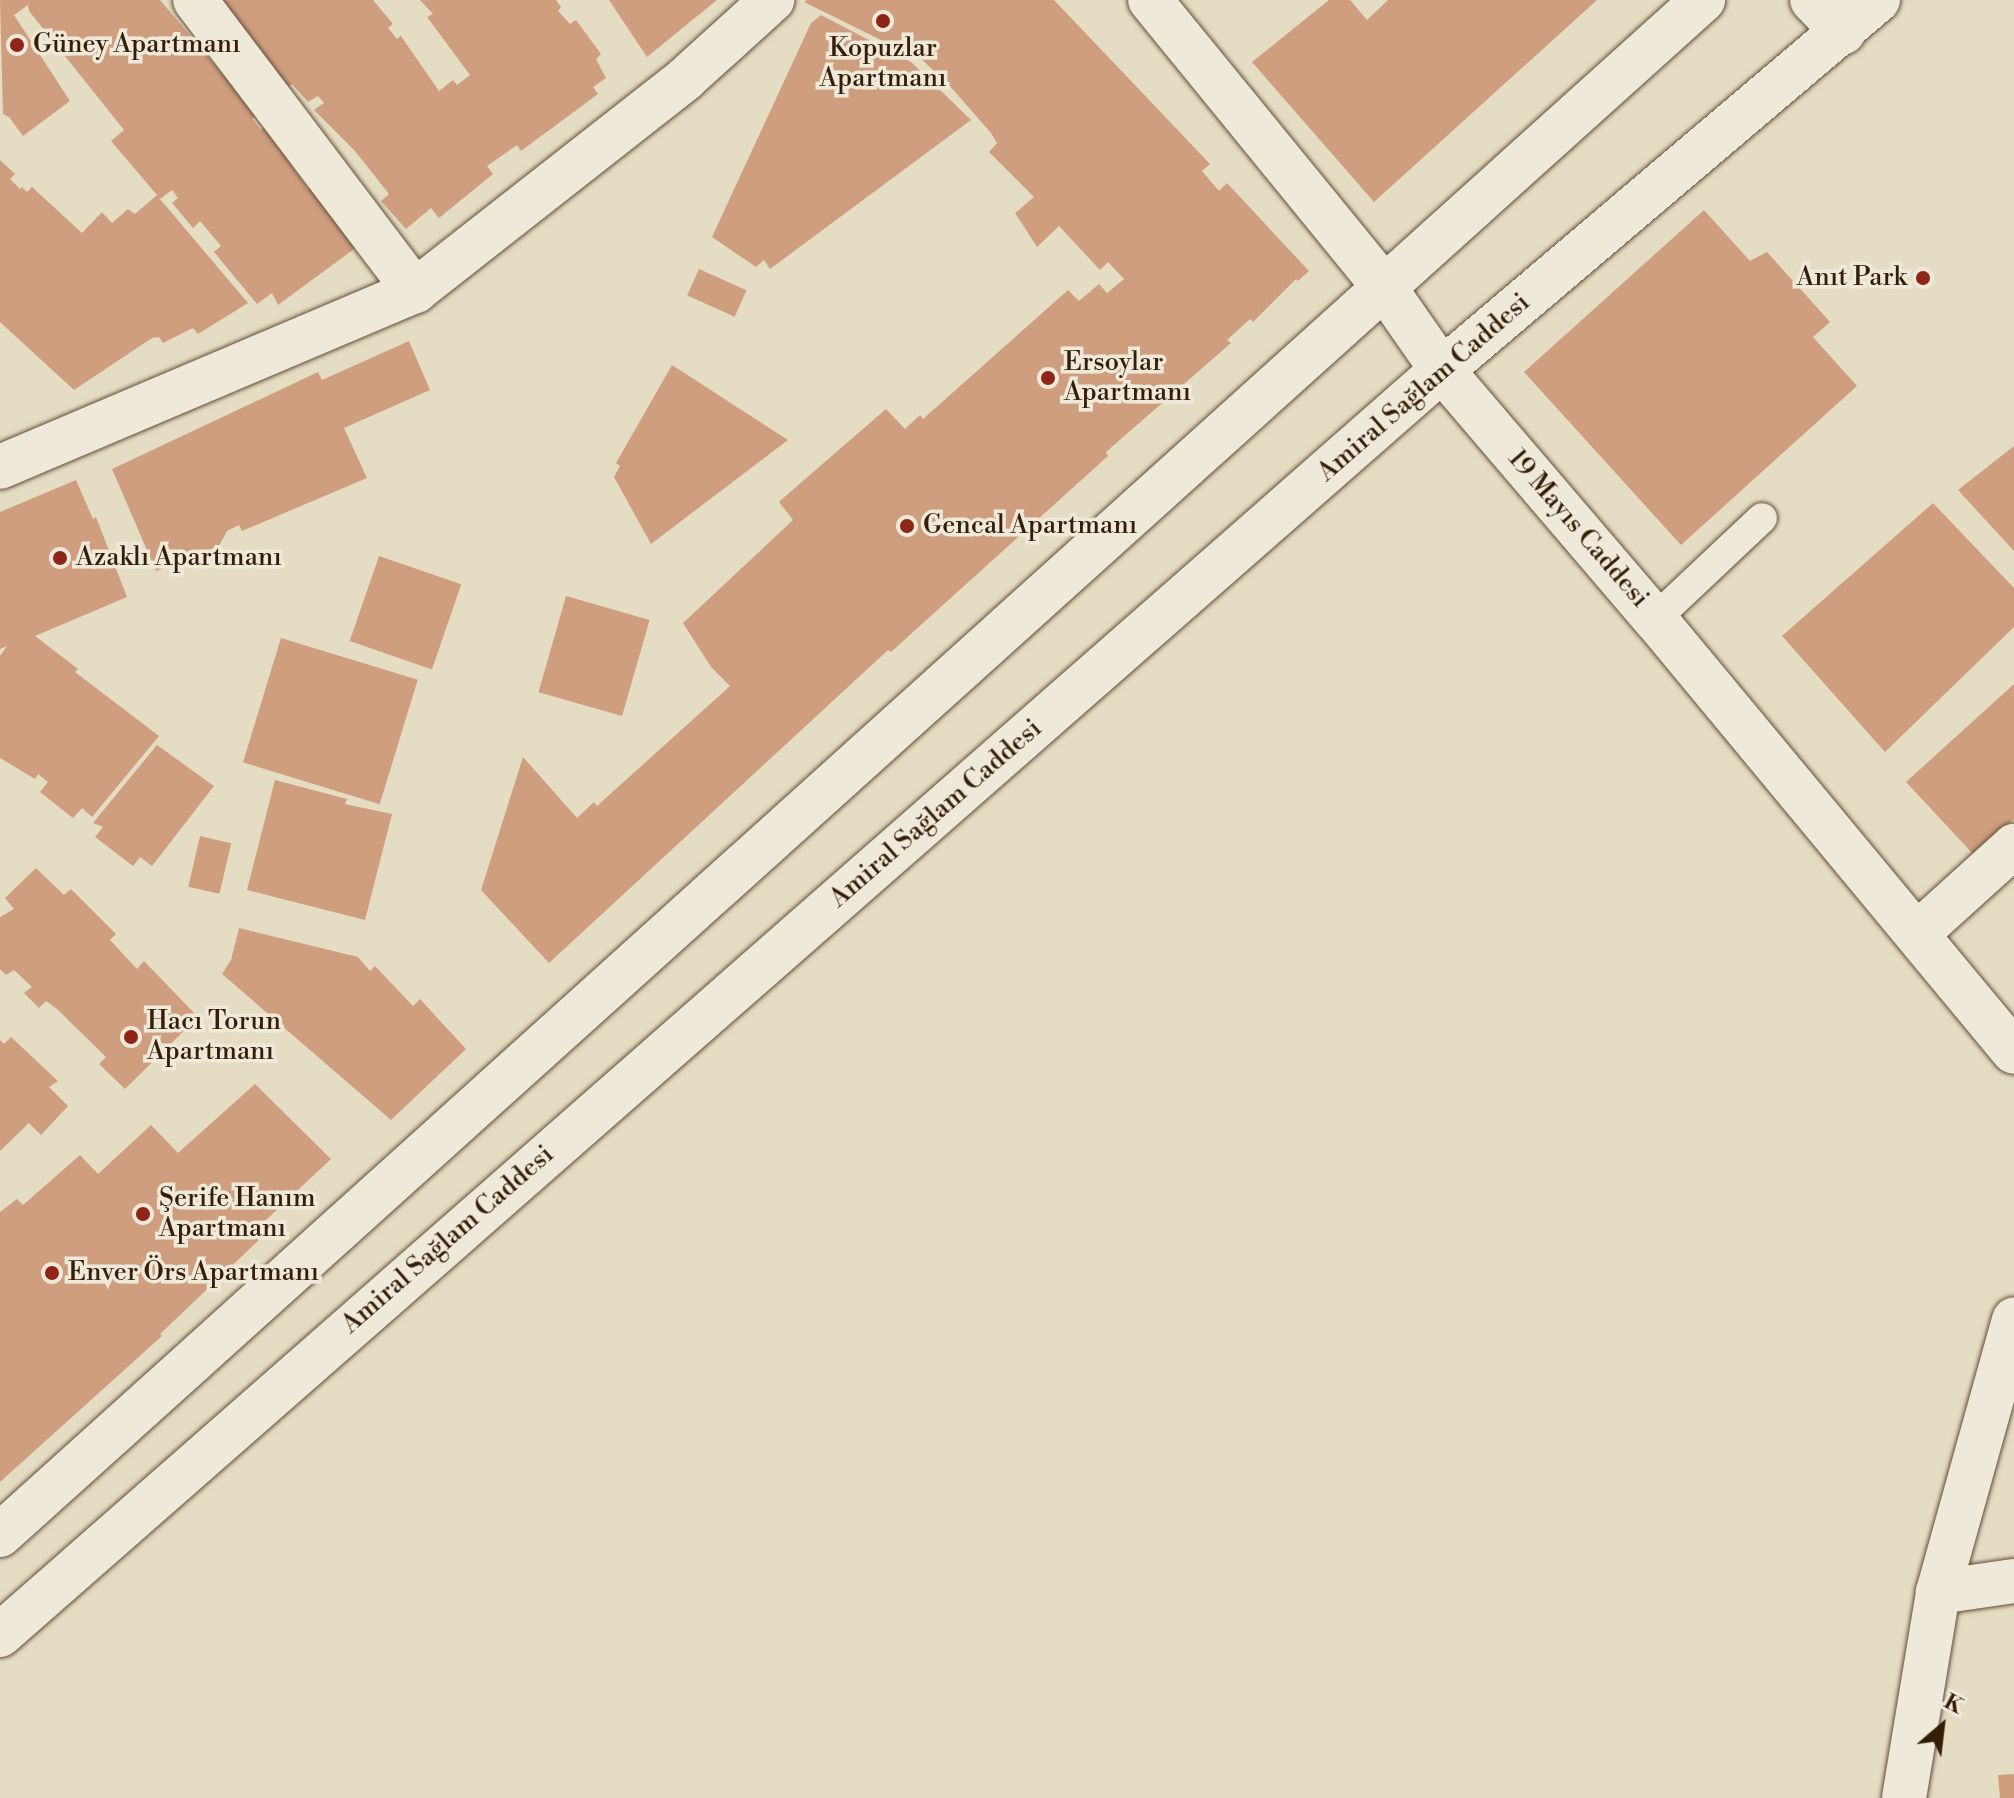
<!DOCTYPE html>
<html>
<head>
<meta charset="utf-8">
<style>
  body { margin:0 }
  #map { position:relative; width:2014px; height:1798px; overflow:hidden; background:#e5ddc3; font-family:"Libre Bodoni",serif }
  div>[style] { position:absolute }
  .building>* { inset:0; background:#cf9e7e; transform-origin:0 0 }
  .roads { filter:drop-shadow(0 0 2px #614e37) drop-shadow(0 0 2px #614e37) }
  .service>* { height:30px; margin:-15px; padding:0 15px; transform-origin:15px; border-radius:15px; background:#eee9d8 }
  .minor>* { height:44px; margin:-22px; padding:0 22px; transform-origin:22px; border-radius:22px; background:#eee9d8 }
  .secondary>* { height:44px; margin:-22px; padding:0 22px; transform-origin:22px; border-radius:22px; background:#eee9d8 }
  .dots>* { width:22px; height:22px; translate:-50% -50%; box-sizing:border-box; border:4px solid #eee9d8; border-radius:50% }
  span { translate:-50% -50%; white-space:nowrap; text-align:center; line-height:1.15; -webkit-text-stroke:7px #eee9d8; paint-order:stroke }
  .poi-label { font-size:26px; color:#351e08 }
  .left { translate:0 -50%; text-align:left }
  .right { translate:-100% -50%; text-align:right }
  .street-label { font-size:26px; color:#351e08 }
  .north { position:absolute; left:1902px; top:1686px; width:80px; height:80px; -webkit-text-stroke:6px #eee9d8; paint-order:stroke; rotate:28deg; font-size:22px; font-weight:700; line-height:32px; text-align:center; color:#351e08 }
  .north::after { content:''; display:block; margin:auto; width:28px; height:36px; background:#351e08; clip-path:polygon(50% 0,100% 100%,50% 72%,0 100%) }
</style>
</head>
<body>
<div id="map">
  <div class="building">
    <i style="clip-path:polygon(0 0,160px 0,257px 115px,252px 119px,261px 130px,264px 127px,294px 161px,290px 163px,308px 189px,318px 181px,365px 241px,278px 305px,272px 293px,257px 304px,214px 252px,221px 246px,200px 221px,193px 228px,172px 203px,178px 198px,172px 190px,160px 199px,248px 303px,198px 334px,193px 328px,163px 343px,159px 337px,152px 338px,74px 390px,0 322px,0 160px,15px 174px,10px 179px,20px 189px,22px 187px,27px 192px,32px 187px,82px 233px,102px 212px,112px 223px,128px 209px,135px 214px,157px 195px,111px 141px,124px 130px,29px 11px,28px 5px,14px 15px,70px 101px,23px 136px,9px 117px,3px 114px)"></i>
    <i style="clip-path:polygon(217px 0,373px 0,393px 24px,388px 28px,397px 39px,401px 36px,439px 91px,453px 80px,457px 85px,470px 75px,427px 17px,433px 14px,420px 0,556px 0,561px 7px,558px 11px,570px 24px,576px 20px,601px 54px,596px 59px,606px 78px,593px 87px,598px 94px,521px 151px,517px 145px,487px 166px,493px 174px,439px 218px,431px 208px,406px 229px,381px 201px,389px 194px,355px 151px,314px 110px,324px 103px,318px 96px,308px 102px,292px 84px,287px 88px)"></i>
    <i style="clip-path:polygon(609px 0,717px 0,647px 57px)"></i>
    <i style="clip-path:polygon(807px 0,1054px 0,1210px 164px,1202px 171px,1219px 191px,1227px 183px,1309px 271px,1298px 281px,1296px 279px,1253px 322px,1250px 319px,1227px 340px,1231px 343px,1106px 452px,1108px 456px,891px 652px,888px 650px,549px 963px,481px 890px,523px 757px,577px 818px,594px 802px,597px 806px,730px 686px,711px 667px,683px 623px,793px 520px,779px 502px,781px 500px,886px 409px,905px 429px,920px 415px,923px 419px,1068px 290px,1079px 301px,1099px 284px,1107px 293px,1124px 279px,1108px 262px,1100px 270px,1059px 226px,1037px 247px,1015px 213px,1034px 197px,989px 152px,997px 143px,991px 133px,949px 85px,901px 40px,889px 44px,804px 2px)"></i>
    <i style="clip-path:polygon(1329px 0,1350px 0,1367px 20px,1388px 0,1597px 0,1374px 202px,1252px 62px)"></i>
    <i style="clip-path:polygon(821px 15px,911px 62px,971px 120px,770px 269px,764px 260px,756px 267px,712px 237px,811px 23px)"></i>
    <i style="clip-path:polygon(1704px 210px,1750px 261px,1767px 252px,1830px 322px,1813px 337px,1857px 386px,1681px 545px,1524px 372px)"></i>
    <i style="left:699px;top:269px;width:52px;height:29px;rotate:24deg"></i>
    <i style="clip-path:polygon(409px 341px,430px 390px,344px 428px,367px 478px,242px 531px,239px 525px,227px 531px,219px 546px,156px 571px,112px 469px,318px 372px,322px 380px)"></i>
    <i style="clip-path:polygon(672px 365px,788px 440px,651px 544px,614px 477px,620px 466px,616px 463px)"></i>
    <i style="clip-path:polygon(2014px 446px,2014px 551px,1958px 490px)"></i>
    <i style="clip-path:polygon(76px 480px,93px 519px,96px 517px,127px 597px,35px 636px,78px 669px,75px 672px,159px 736px,92px 817px,82px 808px,73px 818px,40px 792px,48px 782px,38px 774px,35px 779px,0 758px,0 656px,7px 646px,0 649px,0 512px)"></i>
    <i style="clip-path:polygon(1933px 503px,2014px 588px,2014px 627px,1885px 752px,1782px 636px)"></i>
    <i style="left:379px;top:556px;width:87px;height:90px;rotate:19deg"></i>
    <i style="left:566px;top:596px;width:87px;height:100px;rotate:16deg"></i>
    <i style="left:281px;top:638px;width:143px;height:130px;rotate:17deg"></i>
    <i style="clip-path:polygon(2014px 684px,2014px 819px,1974px 855px,1906px 782px)"></i>
    <i style="clip-path:polygon(157px 745px,214px 786px,152px 866px,140px 857px,133px 866px,95px 837px,103px 827px,93px 823px)"></i>
    <i style="clip-path:polygon(275px 780px,347px 799px,345px 804px,392px 814px,365px 920px,247px 890px)"></i>
    <i style="left:200px;top:836px;width:32px;height:52px;rotate:13deg"></i>
    <i style="clip-path:polygon(36px 868px,64px 895px,71px 889px,116px 934px,110px 940px,137px 969px,144px 961px,198px 1017px,125px 1089px,99px 1064px,106px 1057px,57px 1009px,46px 1001px,39px 1008px,24px 993px,32px 987px,14px 970px,6px 975px,0 969px,0 917px,14px 909px,5px 898px)"></i>
    <i style="clip-path:polygon(239px 928px,358px 957px,370px 971px,375px 966px,413px 1006px,420px 999px,466px 1049px,391px 1120px,222px 974px,231px 960px)"></i>
    <i style="clip-path:polygon(11px 1037px,58px 1081px,49px 1087px,68px 1106px,41px 1135px,29px 1123px,0 1151px,0 1040px,4px 1044px)"></i>
    <i style="clip-path:polygon(255px 1084px,331px 1159px,252px 1233px,259px 1240px,160px 1334px,162px 1336px,0 1482px,0 1212px,17px 1199px,23px 1205px,80px 1155px,98px 1174px,151px 1125px,178px 1153px)"></i>
    <i style="clip-path:polygon(2014px 1774px,2014px 1798px,2000px 1798px,1998px 1775px)"></i>
  </div>
  <div class="roads">
    <div class="service">
      <i style="left:1655px;top:619px;width:147px;rotate:-43.3deg"></i>
    </div>
    <div class="minor">
      <i style="left:195px;top:0;width:365px;rotate:52.9deg"></i>
      <i style="left:1150px;top:0;width:370px;rotate:50.8deg"></i>
      <i style="left:1384px;top:287px;width:101px;rotate:55.1deg"></i>
      <i style="left:1442px;top:370px;width:328px;rotate:49.5deg"></i>
      <i style="left:1655px;top:619px;width:562px;rotate:50.34deg"></i>
      <i style="left:1812px;top:0;width:45px;rotate:45.9deg"></i>
      <i style="left:0;top:467px;width:451px;rotate:-23deg"></i>
      <i style="left:415px;top:291px;width:343px;rotate:-38.1deg"></i>
      <i style="left:685px;top:79px;width:118px;rotate:-42.2deg"></i>
      <i style="left:1918px;top:933px;width:130px;rotate:-42.2deg"></i>
      <i style="left:1938px;top:1592px;width:77px;rotate:-8.2deg"></i>
      <i style="left:1904px;top:1798px;width:209px;rotate:-80.6deg"></i>
      <i style="left:1938px;top:1592px;width:283px;rotate:-74.4deg"></i>
    </div>
    <div class="secondary">
      <i style="left:0;top:1535px;width:2293px;rotate:-42.03deg"></i>
      <i style="left:0;top:1635px;width:1918px;rotate:-41.26deg"></i>
      <i style="left:1442px;top:370px;width:572px;rotate:-40.32deg"></i>
    </div>
  </div>
  <div class="dots">
    <i style="left:883px;top:21px;background:#8f2418"></i>
    <i style="left:17px;top:45px;background:#8f2418"></i>
    <i style="left:1923px;top:278px;background:#8f2418"></i>
    <i style="left:1048px;top:378px;background:#8f2418"></i>
    <i style="left:907px;top:526px;background:#8f2418"></i>
    <i style="left:60px;top:558px;background:#8f2418"></i>
    <i style="left:131px;top:1037px;background:#8f2418"></i>
    <i style="left:143px;top:1214px;background:#8f2418"></i>
    <i style="left:52px;top:1273px;background:#8f2418"></i>
  </div>
  <div class="poi-label">
    <span class="left" style="left:33px;top:45px">Güney Apartmanı</span>
    <span style="left:883px;top:64px">Kopuzlar<br>Apartmanı</span>
    <span class="right" style="left:1907px;top:278px">Anıt Park</span>
    <span class="left" style="left:1064px;top:378px">Ersoylar<br>Apartmanı</span>
    <span class="left" style="left:923px;top:526px">Gencal Apartmanı</span>
    <span class="left" style="left:76px;top:558px">Azaklı Apartmanı</span>
    <span class="left" style="left:147px;top:1037px">Hacı Torun<br>Apartmanı</span>
    <span class="left" style="left:159px;top:1214px">Şerife Hanım<br>Apartmanı</span>
    <span class="left" style="left:68px;top:1273px">Enver Örs Apartmanı</span>
  </div>
  <div class="street-label">
    <span style="left:1424px;top:388px;rotate:-41deg">Amiral Sağlam Caddesi</span>
    <span style="left:1578px;top:529px;rotate:49deg">19 Mayıs Caddesi</span>
    <span style="left:936px;top:814px;rotate:-41deg">Amiral Sağlam Caddesi</span>
    <span style="left:448px;top:1240px;rotate:-41deg">Amiral Sağlam Caddesi</span>
  </div>
  <div class="north">K</div>
</div>
</body>
</html>
